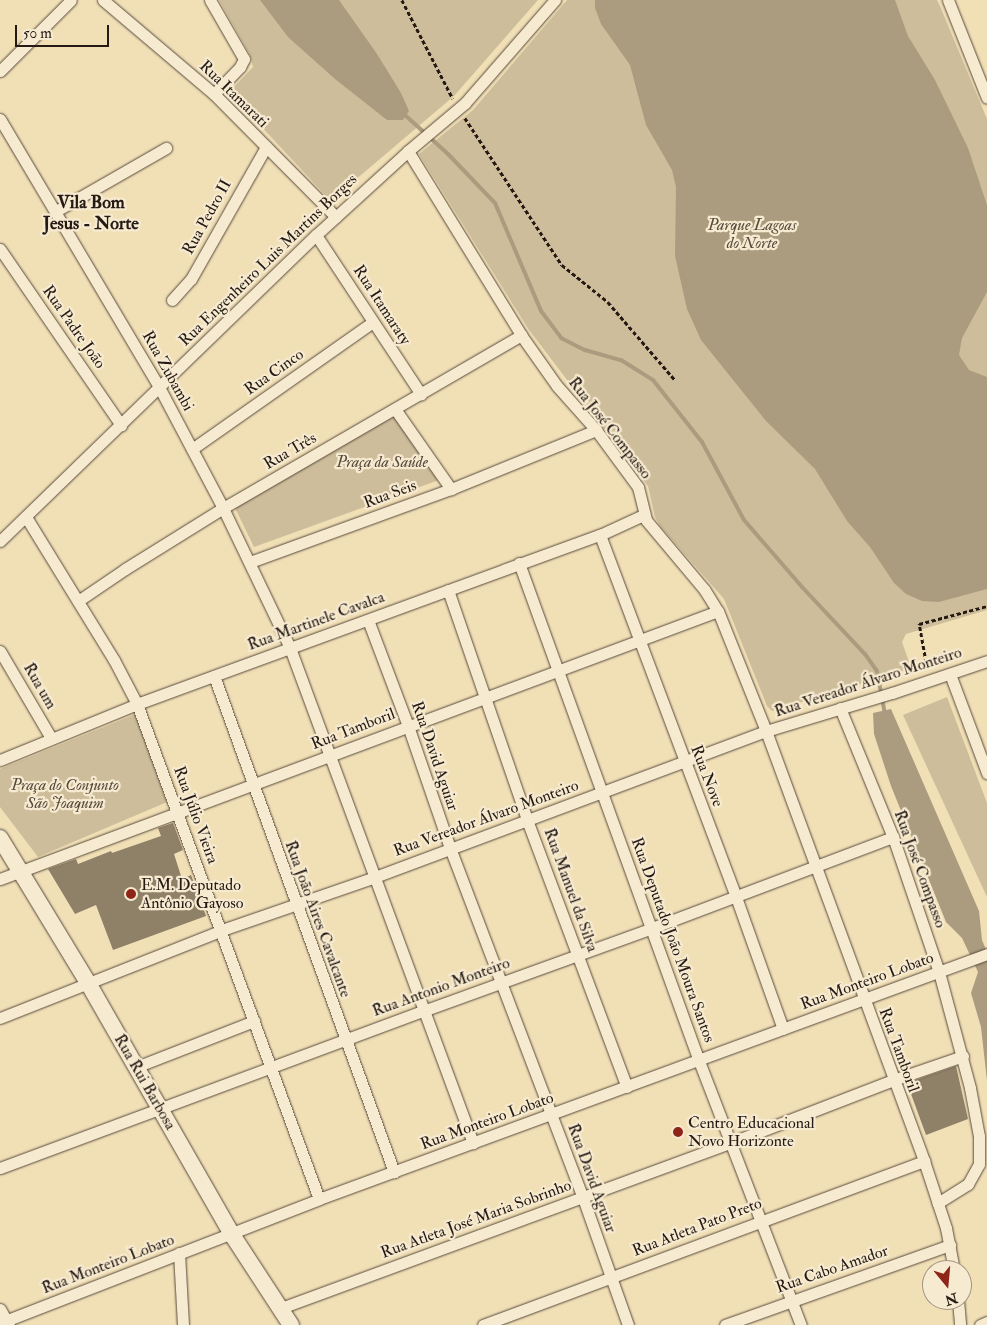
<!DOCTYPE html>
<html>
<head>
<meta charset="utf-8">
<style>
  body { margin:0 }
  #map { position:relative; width:987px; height:1325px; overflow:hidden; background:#f1dfb6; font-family:"IM FELL Double Pica",serif }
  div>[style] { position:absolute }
  .green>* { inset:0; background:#cebd9a }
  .water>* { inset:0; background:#ab9c7f }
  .stream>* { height:4px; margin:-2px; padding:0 2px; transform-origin:2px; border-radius:2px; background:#ab9c7f }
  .building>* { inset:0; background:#8f8068 }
  .path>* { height:2.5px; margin-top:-1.25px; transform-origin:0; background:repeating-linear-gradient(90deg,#241913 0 4px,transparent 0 6.5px) }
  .roads { filter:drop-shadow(0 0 1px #574a3c) drop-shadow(0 0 1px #574a3c) }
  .street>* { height:11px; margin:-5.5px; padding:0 5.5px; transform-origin:5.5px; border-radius:5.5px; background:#f6ead0 }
  .secondary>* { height:16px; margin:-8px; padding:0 8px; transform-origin:8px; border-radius:8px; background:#f6ead0 }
  .dots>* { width:14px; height:14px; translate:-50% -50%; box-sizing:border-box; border:2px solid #f6ead0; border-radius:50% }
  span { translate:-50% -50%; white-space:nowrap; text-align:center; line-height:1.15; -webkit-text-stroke:4.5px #f6ead0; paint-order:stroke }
  .street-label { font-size:16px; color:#241913 }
  .park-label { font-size:16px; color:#574a3c; font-style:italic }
  .poi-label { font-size:16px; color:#241913 }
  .left { translate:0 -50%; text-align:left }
  .neighbourhood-label { font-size:18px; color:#241913; font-weight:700 }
  .north { position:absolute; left:922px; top:1260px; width:50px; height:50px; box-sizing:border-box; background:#f6ead0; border:1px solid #a29684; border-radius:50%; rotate:163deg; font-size:14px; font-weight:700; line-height:20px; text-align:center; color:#241913 }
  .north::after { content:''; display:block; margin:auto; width:18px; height:22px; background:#8f2418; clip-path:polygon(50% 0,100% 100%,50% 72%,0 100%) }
  .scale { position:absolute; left:15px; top:25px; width:94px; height:22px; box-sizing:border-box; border:2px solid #241913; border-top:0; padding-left:6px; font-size:15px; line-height:18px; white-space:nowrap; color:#241913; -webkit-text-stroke:4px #f6ead0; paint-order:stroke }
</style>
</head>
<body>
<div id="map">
  <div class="green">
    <i style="clip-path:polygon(219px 0,538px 0,454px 96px,334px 198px,327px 197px,229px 92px,253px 67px,250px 55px)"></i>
    <i style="clip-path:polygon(567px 0,937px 0,940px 6px,987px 119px,987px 610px,906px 634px,902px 642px,909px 662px,906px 670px,772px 711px,767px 706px,724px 599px,660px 526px,655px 517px,648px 486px,529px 330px,419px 154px,473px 110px)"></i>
    <i style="clip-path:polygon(395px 414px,439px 480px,254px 547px,234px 506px)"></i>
    <i style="clip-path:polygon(947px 697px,987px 803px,987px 897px,903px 715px)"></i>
    <i style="clip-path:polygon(136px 714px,167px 802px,38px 857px,0 807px,0 769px)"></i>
  </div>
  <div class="water">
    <i style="clip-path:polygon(260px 0,339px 0,377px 54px,401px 93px,409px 111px,403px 120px,387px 120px,335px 79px,288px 37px)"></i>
    <i style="clip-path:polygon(595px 0,895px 0,908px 36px,935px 80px,968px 148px,987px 205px,987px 292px,962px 338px,959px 355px,969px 370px,987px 377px,987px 589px,939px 602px,922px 601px,906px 594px,894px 583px,870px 547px,847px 521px,815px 469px,766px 421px,701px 340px,687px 309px,675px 256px,676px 187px,672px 170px,646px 125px,630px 65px,601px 24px,595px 8px)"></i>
    <i style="clip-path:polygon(891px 709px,979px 911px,982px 940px,987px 952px,987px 1081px,981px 1027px,971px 993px,978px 972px,962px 938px,946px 922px,891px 786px,874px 734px,873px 713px)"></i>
  </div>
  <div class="stream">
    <i style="left:406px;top:116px;width:57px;rotate:42.1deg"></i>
    <i style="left:448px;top:154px;width:68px;rotate:46.2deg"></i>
    <i style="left:495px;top:203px;width:117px;rotate:66.9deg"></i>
    <i style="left:541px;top:311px;width:34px;rotate:53deg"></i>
    <i style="left:561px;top:338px;width:27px;rotate:27deg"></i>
    <i style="left:585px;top:350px;width:37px;rotate:16deg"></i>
    <i style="left:621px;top:360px;width:38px;rotate:32deg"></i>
    <i style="left:653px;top:380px;width:79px;rotate:51.7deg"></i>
    <i style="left:702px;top:442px;width:89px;rotate:61.7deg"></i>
    <i style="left:744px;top:520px;width:89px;rotate:49.1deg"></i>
    <i style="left:802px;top:587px;width:92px;rotate:46.8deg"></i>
    <i style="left:865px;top:654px;width:21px;rotate:55deg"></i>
    <i style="left:877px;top:671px;width:44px;rotate:79.5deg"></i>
  </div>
  <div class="building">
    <i style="clip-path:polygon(173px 823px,183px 850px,174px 854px,182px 879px,191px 875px,206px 916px,113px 950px,96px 905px,75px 914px,48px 869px,76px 859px,78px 864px,111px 851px,112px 853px,161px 836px,158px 828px)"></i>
    <i style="clip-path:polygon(956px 1066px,968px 1119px,926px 1135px,907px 1083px)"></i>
  </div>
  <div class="path">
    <i style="left:402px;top:0;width:111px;rotate:62.7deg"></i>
    <i style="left:465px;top:118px;width:176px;rotate:56.6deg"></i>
    <i style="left:562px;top:265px;width:59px;rotate:38.8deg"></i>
    <i style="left:608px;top:302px;width:103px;rotate:49.3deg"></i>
    <i style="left:927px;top:669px;width:46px;rotate:-100.1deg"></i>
    <i style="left:919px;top:624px;width:70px;rotate:-14.8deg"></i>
  </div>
  <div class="roads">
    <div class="street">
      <i style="left:103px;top:0;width:145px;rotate:40.3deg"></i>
      <i style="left:214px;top:94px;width:173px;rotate:45.2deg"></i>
      <i style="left:210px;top:0;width:68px;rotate:60deg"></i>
      <i style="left:244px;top:59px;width:9px;rotate:117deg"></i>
      <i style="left:240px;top:67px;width:37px;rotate:134deg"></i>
      <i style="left:948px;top:0;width:105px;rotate:68.3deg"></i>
      <i style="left:0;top:71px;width:100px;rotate:-45deg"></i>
      <i style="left:0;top:119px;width:312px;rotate:59.3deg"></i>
      <i style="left:159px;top:387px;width:137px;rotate:62.1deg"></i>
      <i style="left:223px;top:508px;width:155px;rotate:64.4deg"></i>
      <i style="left:290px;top:648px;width:528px;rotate:69.71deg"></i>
      <i style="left:408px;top:151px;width:216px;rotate:58.4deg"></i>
      <i style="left:521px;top:335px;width:62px;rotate:54.8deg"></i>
      <i style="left:557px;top:386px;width:59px;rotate:48.4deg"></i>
      <i style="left:596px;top:430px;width:71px;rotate:53.6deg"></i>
      <i style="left:638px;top:487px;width:34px;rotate:76deg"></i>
      <i style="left:646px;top:520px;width:90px;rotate:50deg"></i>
      <i style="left:704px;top:589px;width:26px;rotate:58deg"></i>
      <i style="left:718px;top:611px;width:129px;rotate:68.2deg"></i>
      <i style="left:766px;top:731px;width:458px;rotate:69.8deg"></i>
      <i style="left:924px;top:1161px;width:71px;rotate:71.8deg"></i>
      <i style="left:946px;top:1228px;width:43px;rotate:79.2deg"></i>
      <i style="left:56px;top:211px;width:127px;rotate:-29.8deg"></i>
      <i style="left:316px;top:235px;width:191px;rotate:56.6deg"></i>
      <i style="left:0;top:249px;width:214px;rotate:55.5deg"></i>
      <i style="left:172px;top:300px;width:28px;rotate:-48deg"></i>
      <i style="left:191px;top:279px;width:152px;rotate:-60.4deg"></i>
      <i style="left:395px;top:409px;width:98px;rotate:55deg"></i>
      <i style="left:192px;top:449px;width:221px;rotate:-35.1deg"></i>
      <i style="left:26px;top:517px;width:168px;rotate:58.4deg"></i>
      <i style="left:114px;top:660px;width:50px;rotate:62.4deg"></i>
      <i style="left:137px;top:704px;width:527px;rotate:69.81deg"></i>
      <i style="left:600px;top:535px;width:387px;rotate:69.4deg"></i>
      <i style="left:736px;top:897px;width:140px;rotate:70.4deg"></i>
      <i style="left:0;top:541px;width:440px;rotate:-44.1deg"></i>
      <i style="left:316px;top:235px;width:125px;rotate:-42.4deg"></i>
      <i style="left:408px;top:151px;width:75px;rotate:-40.1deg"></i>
      <i style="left:465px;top:103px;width:137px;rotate:-48.9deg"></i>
      <i style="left:250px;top:562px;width:214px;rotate:-20deg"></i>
      <i style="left:451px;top:489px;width:157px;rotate:-22.1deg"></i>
      <i style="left:519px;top:563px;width:530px;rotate:70.13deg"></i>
      <i style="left:699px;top:1061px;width:283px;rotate:68.9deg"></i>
      <i style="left:448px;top:590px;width:243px;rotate:71deg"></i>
      <i style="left:527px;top:820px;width:285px;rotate:69.5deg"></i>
      <i style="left:78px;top:601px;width:57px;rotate:-34.2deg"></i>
      <i style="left:125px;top:569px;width:115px;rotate:-31.9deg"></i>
      <i style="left:223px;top:508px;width:345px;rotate:-30.1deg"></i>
      <i style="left:368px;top:620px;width:113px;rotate:69.3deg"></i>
      <i style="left:408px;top:726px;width:129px;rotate:71deg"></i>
      <i style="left:450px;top:848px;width:374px;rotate:69.2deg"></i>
      <i style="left:583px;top:1198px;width:135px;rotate:70.5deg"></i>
      <i style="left:0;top:651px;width:101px;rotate:59.6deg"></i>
      <i style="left:950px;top:674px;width:106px;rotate:69.5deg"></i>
      <i style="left:214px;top:676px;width:528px;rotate:70.05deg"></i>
      <i style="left:840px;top:708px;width:139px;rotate:67.7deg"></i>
      <i style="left:893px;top:837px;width:143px;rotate:71.2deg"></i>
      <i style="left:939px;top:972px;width:120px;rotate:75deg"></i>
      <i style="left:970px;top:1088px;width:49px;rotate:79.4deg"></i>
      <i style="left:979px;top:1136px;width:28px;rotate:90deg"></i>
      <i style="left:979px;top:1164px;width:23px;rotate:119deg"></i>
      <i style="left:968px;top:1184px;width:36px;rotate:148deg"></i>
      <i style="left:0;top:760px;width:148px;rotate:-22.2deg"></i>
      <i style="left:137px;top:704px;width:493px;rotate:-20.1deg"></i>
      <i style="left:600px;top:535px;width:47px;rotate:-24.9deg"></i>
      <i style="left:0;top:879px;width:766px;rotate:-20.47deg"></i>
      <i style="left:0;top:1018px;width:239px;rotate:-21.6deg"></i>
      <i style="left:222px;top:930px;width:162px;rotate:-19.1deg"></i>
      <i style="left:375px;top:877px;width:417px;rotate:-20.5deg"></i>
      <i style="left:766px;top:731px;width:132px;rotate:-16.8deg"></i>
      <i style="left:892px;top:693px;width:100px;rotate:-18.6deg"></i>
      <i style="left:136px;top:1067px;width:127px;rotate:-21.3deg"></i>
      <i style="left:0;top:1168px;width:451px;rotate:-20.4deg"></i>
      <i style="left:423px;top:1011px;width:244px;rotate:-19.9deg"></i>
      <i style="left:652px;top:928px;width:258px;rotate:-20.7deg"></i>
      <i style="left:179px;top:1253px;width:72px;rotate:86.8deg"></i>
      <i style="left:958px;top:1300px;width:25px;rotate:85deg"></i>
      <i style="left:281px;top:1308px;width:478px;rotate:-20.2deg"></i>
      <i style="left:730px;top:1143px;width:175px;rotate:-21.1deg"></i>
      <i style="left:893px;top:1080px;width:74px;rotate:-18.9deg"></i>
      <i style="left:0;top:1309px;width:18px;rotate:61deg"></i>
      <i style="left:0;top:1323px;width:342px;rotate:-21.2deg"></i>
      <i style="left:319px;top:1199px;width:712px;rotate:-20.14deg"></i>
      <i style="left:483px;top:1325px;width:471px;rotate:-20.4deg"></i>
      <i style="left:725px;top:1325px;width:239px;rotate:-19.6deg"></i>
      <i style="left:980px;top:1325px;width:8px;rotate:-23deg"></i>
    </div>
    <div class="secondary">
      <i style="left:0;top:838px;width:170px;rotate:58.7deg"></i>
      <i style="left:88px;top:983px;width:288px;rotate:60.2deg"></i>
      <i style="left:231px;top:1233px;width:110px;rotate:56.9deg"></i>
    </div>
  </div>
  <div class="dots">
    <i style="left:131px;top:894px;background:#8f2418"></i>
    <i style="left:678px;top:1132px;background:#8f2418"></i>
  </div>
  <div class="street-label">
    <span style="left:234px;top:94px;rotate:44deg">Rua Itamarati</span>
    <span style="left:207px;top:217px;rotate:-61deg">Rua Pedro II</span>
    <span style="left:268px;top:260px;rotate:-44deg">Rua Engenheiro Luis Martins Borges</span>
    <span style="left:382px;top:305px;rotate:57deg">Rua Itamaraty</span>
    <span style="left:74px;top:327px;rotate:55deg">Rua Padre João</span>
    <span style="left:168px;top:371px;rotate:61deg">Rua Zubambi</span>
    <span style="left:274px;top:372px;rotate:-35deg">Rua Cinco</span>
    <span style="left:610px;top:428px;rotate:52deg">Rua José Compasso</span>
    <span style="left:290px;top:451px;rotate:-30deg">Rua Três</span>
    <span style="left:390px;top:494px;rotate:-20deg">Rua Seis</span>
    <span style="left:316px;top:621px;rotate:-20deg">Rua Martinele Cavalca</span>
    <span style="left:868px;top:682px;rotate:-18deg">Rua Vereador Álvaro Monteiro</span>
    <span style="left:40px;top:686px;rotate:60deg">Rua um</span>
    <span style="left:353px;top:729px;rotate:-21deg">Rua Tamboril</span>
    <span style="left:435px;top:756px;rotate:71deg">Rua David Aguiar</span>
    <span style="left:707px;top:776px;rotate:69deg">Rua Nove</span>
    <span style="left:196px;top:815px;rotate:70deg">Rua Júlio Vieira</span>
    <span style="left:486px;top:818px;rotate:-20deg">Rua Vereador Álvaro Monteiro</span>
    <span style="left:920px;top:869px;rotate:70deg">Rua José Compasso</span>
    <span style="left:571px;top:890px;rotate:70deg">Rua Manuel da Silva</span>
    <span style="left:318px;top:919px;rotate:70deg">Rua João Aires Cavalcante</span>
    <span style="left:673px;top:940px;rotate:70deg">Rua Deputado João Moura Santos</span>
    <span style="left:867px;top:981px;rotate:-20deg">Rua Monteiro Lobato</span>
    <span style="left:441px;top:987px;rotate:-20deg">Rua Antonio Monteiro</span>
    <span style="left:899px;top:1050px;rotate:70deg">Rua Tamboril</span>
    <span style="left:145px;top:1082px;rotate:60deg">Rua Rui Barbosa</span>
    <span style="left:487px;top:1121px;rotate:-20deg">Rua Monteiro Lobato</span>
    <span style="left:592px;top:1178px;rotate:70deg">Rua David Aguiar</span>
    <span style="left:476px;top:1219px;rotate:-20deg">Rua Atleta José Maria Sobrinho</span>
    <span style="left:697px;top:1227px;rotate:-21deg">Rua Atleta Pato Preto</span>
    <span style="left:108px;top:1264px;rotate:-21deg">Rua Monteiro Lobato</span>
    <span style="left:832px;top:1269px;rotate:-19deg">Rua Cabo Amador</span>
  </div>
  <div class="park-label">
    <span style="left:752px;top:234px">Parque Lagoas<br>do Norte</span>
    <span style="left:382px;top:462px">Praça da Saúde</span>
    <span style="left:65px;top:794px">Praça do Conjunto<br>São Joaquim</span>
  </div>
  <div class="poi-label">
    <span class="left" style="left:141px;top:894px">E.M. Deputado<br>Antônio Gayoso</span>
    <span class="left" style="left:688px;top:1132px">Centro Educacional<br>Novo Horizonte</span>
  </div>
  <div class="neighbourhood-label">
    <span style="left:91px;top:214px">Vila Bom<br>Jesus - Norte</span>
  </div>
  <div class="north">N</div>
  <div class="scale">50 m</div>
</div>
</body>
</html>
